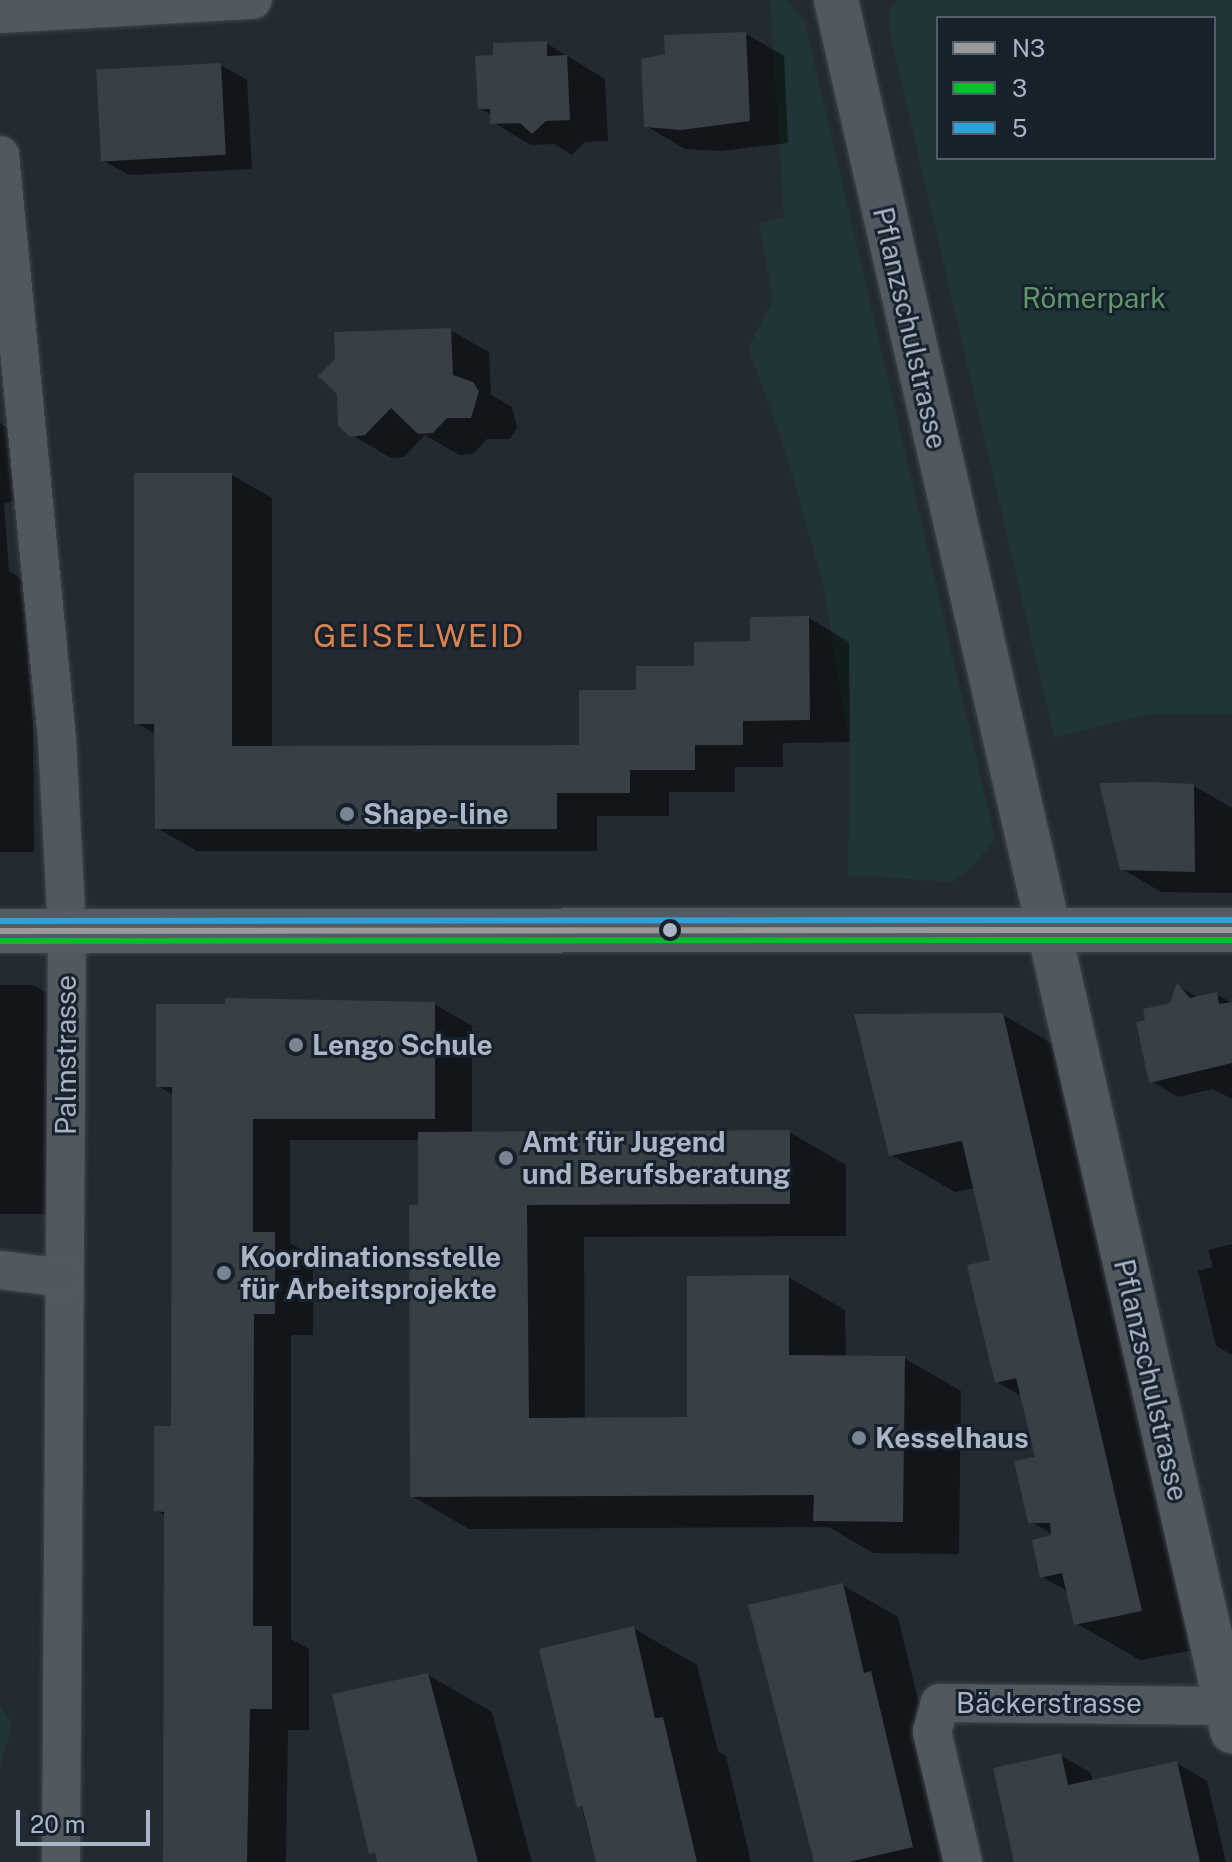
<!DOCTYPE html>
<html>
<head>
<meta charset="utf-8">
<style>
  body { margin:0 }
  #map { position:relative; width:1232px; height:1862px; overflow:hidden; background:#232a31; font-family:"Public Sans",sans-serif }
  div>[style] { position:absolute }
  .green>* { inset:0; background:#203537 }
  .shadow>* { inset:0; background:#0007 }
  .building>* { inset:0; background:#383f45; transform-origin:0 0 }
  .roads { filter:drop-shadow(0 0 2px #3f444a) drop-shadow(0 0 2px #3f444a) }
  .minor>* { height:38px; margin:-19px; padding:0 19px; transform-origin:19px; border-radius:19px; background:#525860 }
  .tertiary>* { height:44px; margin:-22px; padding:0 22px; transform-origin:22px; border-radius:22px; background:#525860 }
  .primary>* { height:44px; margin:-22px; padding:0 22px; transform-origin:22px; border-radius:22px; background:#555b62 }
  .bus-1>* { height:6px; margin:-3px; padding:0 3px; transform-origin:3px; border-radius:3px; background:#999 }
  .bus-2>* { height:6px; margin:-3px; padding:0 3px; transform-origin:3px; border-radius:3px; background:#00bf2c }
  .bus-3>* { height:6px; margin:-3px; padding:0 3px; transform-origin:3px; border-radius:3px; background:#2da2da }
  .dots>* { width:22px; height:22px; translate:-50% -50%; box-sizing:border-box; border:4px solid #17212c; border-radius:50% }
  span { translate:-50% -50%; white-space:nowrap; text-align:center; line-height:1.15; -webkit-text-stroke:6px #17212c; paint-order:stroke }
  .park-label { font-size:28px; color:#609769 }
  .street-label { font-size:28px; color:#aab6c5 }
  .poi-label { font-size:28px; color:#aab6c5; font-weight:700 }
  .left { translate:0 -50%; text-align:left }
  .quarter-label { font-size:32px; color:#dc824e; letter-spacing:2px }
  .legend { position:absolute; left:936px; top:16px; width:280px; height:144px; box-sizing:border-box; background:#17212c; border:2px solid #525d69; margin:0; padding:10px 14px; list-style:none; font-size:24px; color:#aab6c5 }
  .legend li { display:flex; align-items:center; gap:16px; height:40px }
  .legend b { width:40px; border:2px solid #525d69 }
  .scale { position:absolute; left:16px; top:1810px; width:134px; height:36px; box-sizing:border-box; border:4px solid #aab6c5; border-top:0; padding-left:10px; font-size:24px; line-height:28px; white-space:nowrap; color:#aab6c5; -webkit-text-stroke:6px #17212c; paint-order:stroke }
</style>
</head>
<body>
<div id="map">
  <div class="green">
    <i style="clip-path:polygon(770px 0,789px 0,805px 23px,995px 839px,973px 866px,952px 882px,848px 875px,850px 748px,823px 584px,785px 449px,748px 348px,773px 300px,759px 224px,784px 217px)"></i>
    <i style="clip-path:polygon(evenodd,897px 0,1232px 0,1232px 714px,1151px 714px,1054px 737px,889px 29px,889px 11px,897px 0,1214px 18px,1214px 158px,938px 158px,938px 18px,1214px 18px)"></i>
    <i style="clip-path:polygon(0 1705px,12px 1724px,0 1768px)"></i>
  </div>
  <div class="shadow">
    <i style="clip-path:polygon(746px 34px,784px 56px,788px 143px,721px 151px,685px 149px,646px 126px)"></i>
    <i style="clip-path:polygon(546px 43px,605px 79px,608px 141px,585px 142px,572px 155px,554px 144px,531px 145px,492px 122px,492px 115px,479px 108px,495px 57px)"></i>
    <i style="clip-path:polygon(221px 65px,247px 80px,252px 169px,129px 175px,102px 160px)"></i>
    <i style="clip-path:polygon(450px 330px,489px 352px,491px 395px,512px 407px,517px 428px,510px 439px,487px 439px,473px 454px,459px 455px,425px 435px,404px 457px,391px 458px,352px 435px)"></i>
    <i style="clip-path:polygon(0 423px,33px 443px,15px 500px,4px 504px,9px 571px,22px 579px,33px 723px,34px 852px,0 852px)"></i>
    <i style="clip-path:polygon(232px 475px,272px 498px,272px 748px,581px 747px,638px 692px,809px 618px,849px 642px,850px 742px,783px 743px,783px 767px,735px 767px,735px 792px,669px 792px,669px 816px,597px 816px,597px 851px,197px 851px,157px 828px,156px 734px,136px 723px)"></i>
    <i style="clip-path:polygon(1194px 786px,1232px 808px,1232px 893px,1161px 892px,1122px 869px)"></i>
    <i style="clip-path:polygon(0 985px,33px 985px,59px 1001px,59px 1214px,0 1214px)"></i>
    <i style="clip-path:polygon(1178px 986px,1199px 998px,1216px 994px,1232px 1003px,1232px 1099px,1213px 1089px,1178px 1097px,1151px 1081px,1148px 1021px,1171px 1004px)"></i>
    <i style="clip-path:polygon(434px 1004px,472px 1026px,472px 1134px,789px 1132px,846px 1165px,846px 1236px,584px 1237px,585px 1419px,689px 1419px,788px 1277px,845px 1310px,846px 1357px,904px 1358px,961px 1391px,959px 1554px,873px 1553px,829px 1527px,469px 1529px,412px 1496px,420px 1140px,290px 1140px,290px 1243px,313px 1256px,313px 1335px,291px 1335px,291px 1639px,309px 1649px,309px 1730px,288px 1730px,286px 1862px,165px 1862px,166px 1516px,156px 1510px,173px 1428px,174px 1095px,158px 1086px)"></i>
    <i style="clip-path:polygon(1003px 1015px,1067px 1052px,1205px 1648px,1140px 1660px,1076px 1623px,1069px 1592px,1042px 1577px,1056px 1536px,1030px 1521px,1037px 1458px,1023px 1397px,997px 1382px,992px 1261px,975px 1188px,955px 1192px,891px 1155px)"></i>
    <i style="clip-path:polygon(1232px 1244px,1232px 1355px,1216px 1346px,1198px 1271px,1213px 1267px,1208px 1250px)"></i>
    <i style="clip-path:polygon(842px 1585px,898px 1617px,918px 1700px,927px 1705px,961px 1862px,816px 1862px)"></i>
    <i style="clip-path:polygon(633px 1628px,697px 1665px,718px 1751px,726px 1756px,751px 1862px,596px 1862px,541px 1650px)"></i>
    <i style="clip-path:polygon(428px 1675px,492px 1712px,532px 1862px,377px 1862px,335px 1696px)"></i>
    <i style="clip-path:polygon(1060px 1755px,1091px 1773px,1093px 1781px,1177px 1763px,1207px 1781px,1226px 1862px,1017px 1862px)"></i>
  </div>
  <div class="building">
    <i style="clip-path:polygon(746px 32px,750px 121px,681px 130px,644px 127px,641px 59px,665px 54px,664px 35px)"></i>
    <i style="clip-path:polygon(547px 41px,547px 56px,567px 55px,570px 120px,546px 121px,532px 134px,520px 123px,490px 124px,490px 109px,478px 109px,475px 56px,493px 55px,493px 43px)"></i>
    <i style="left:221px;top:63px;width:92px;height:125px;rotate:87deg"></i>
    <i style="clip-path:polygon(451px 328px,453px 375px,473px 382px,479px 391px,471px 418px,447px 418px,433px 433px,418px 434px,391px 408px,365px 435px,350px 437px,338px 426px,337px 394px,318px 376px,335px 359px,334px 332px)"></i>
    <i style="clip-path:polygon(134px 473px,232px 473px,232px 746px,579px 745px,579px 690px,636px 690px,636px 666px,694px 666px,694px 642px,750px 641px,750px 617px,809px 616px,810px 720px,743px 721px,743px 745px,695px 745px,695px 770px,630px 770px,630px 793px,557px 793px,557px 829px,155px 829px,154px 724px,134px 724px)"></i>
    <i style="clip-path:polygon(1148px 782px,1194px 784px,1195px 872px,1120px 870px,1099px 783px)"></i>
    <i style="clip-path:polygon(1177px 983px,1190px 998px,1217px 992px,1219px 1004px,1232px 1002px,1232px 1063px,1149px 1083px,1136px 1022px,1145px 1020px,1143px 1009px,1170px 1003px)"></i>
    <i style="clip-path:polygon(225px 998px,435px 1002px,435px 1119px,253px 1119px,253px 1232px,275px 1232px,275px 1314px,254px 1314px,253px 1626px,272px 1626px,272px 1709px,250px 1709px,247px 1862px,163px 1862px,164px 1512px,154px 1511px,154px 1426px,171px 1426px,172px 1087px,156px 1087px,156px 1004px,225px 1004px)"></i>
    <i style="clip-path:polygon(1003px 1013px,1142px 1611px,1074px 1625px,1062px 1573px,1040px 1578px,1032px 1540px,1051px 1535px,1050px 1523px,1028px 1523px,1014px 1461px,1035px 1457px,1016px 1378px,995px 1383px,975px 1301px,967px 1265px,990px 1260px,962px 1141px,889px 1156px,854px 1014px)"></i>
    <i style="clip-path:polygon(790px 1130px,790px 1204px,527px 1205px,529px 1418px,687px 1417px,687px 1276px,789px 1275px,789px 1355px,905px 1356px,903px 1522px,813px 1521px,814px 1495px,410px 1497px,409px 1205px,418px 1205px,418px 1132px)"></i>
    <i style="clip-path:polygon(843px 1583px,864px 1673px,871px 1671px,913px 1847px,849px 1862px,814px 1862px,748px 1605px)"></i>
    <i style="clip-path:polygon(634px 1626px,655px 1718px,663px 1717px,697px 1862px,596px 1862px,582px 1806px,577px 1808px,539px 1649px)"></i>
    <i style="clip-path:polygon(428px 1673px,478px 1862px,377px 1862px,375px 1853px,369px 1854px,332px 1694px)"></i>
    <i style="clip-path:polygon(1061px 1753px,1068px 1785px,1177px 1761px,1200px 1862px,1014px 1862px,993px 1768px)"></i>
  </div>
  <div class="roads">
    <div class="minor">
      <i style="left:0;top:14px;width:253px;rotate:-3.2deg"></i>
      <i style="left:0;top:155px;width:587px;rotate:84.43deg"></i>
      <i style="left:57px;top:739px;width:193px;rotate:87deg"></i>
      <i style="left:67px;top:932px;width:930px;rotate:90.37deg"></i>
      <i style="left:0;top:1270px;width:64px;rotate:7.1deg"></i>
      <i style="left:963px;top:1862px;width:134px;rotate:-103.4deg"></i>
      <i style="left:932px;top:1732px;width:30px;rotate:-75deg"></i>
      <i style="left:940px;top:1703px;width:292px;rotate:0.6deg"></i>
    </div>
    <div class="tertiary">
      <i style="left:836px;top:0;width:1776px;rotate:77.11deg"></i>
    </div>
    <div class="primary">
      <i style="left:0;top:931px;width:1232px;rotate:-0.05deg"></i>
    </div>
  </div>
  <div class="bus-1">
    <i style="left:0;top:931px;width:1232px;rotate:-0.05deg"></i>
  </div>
  <div class="bus-2">
    <i style="left:0;top:941px;width:1232px;rotate:-0.05deg"></i>
  </div>
  <div class="bus-3">
    <i style="left:0;top:921px;width:1232px;rotate:-0.05deg"></i>
  </div>
  <div class="dots">
    <i style="left:347px;top:814px;background:#7b8591"></i>
    <i style="left:670px;top:930px;background:#aab6c5"></i>
    <i style="left:296px;top:1045px;background:#7b8591"></i>
    <i style="left:506px;top:1158px;background:#7b8591"></i>
    <i style="left:224px;top:1273px;background:#7b8591"></i>
    <i style="left:859px;top:1438px;background:#7b8591"></i>
  </div>
  <div class="park-label">
    <span style="left:1094px;top:298px">Römerpark</span>
  </div>
  <div class="street-label">
    <span style="left:910px;top:328px;rotate:77deg">Pflanzschulstrasse</span>
    <span style="left:66px;top:1055px;rotate:-90deg">Palmstrasse</span>
    <span style="left:1151px;top:1380px;rotate:77deg">Pflanzschulstrasse</span>
    <span style="left:1049px;top:1703px">Bäckerstrasse</span>
  </div>
  <div class="poi-label">
    <span class="left" style="left:363px;top:814px">Shape-line</span>
    <span class="left" style="left:312px;top:1045px">Lengo Schule</span>
    <span class="left" style="left:522px;top:1158px">Amt für Jugend<br>und Berufsberatung</span>
    <span class="left" style="left:240px;top:1273px">Koordinationsstelle<br>für Arbeitsprojekte</span>
    <span class="left" style="left:875px;top:1438px">Kesselhaus</span>
  </div>
  <div class="quarter-label">
    <span style="left:419px;top:636px">GEISELWEID</span>
  </div>
  <ul class="legend">
  <li><b style="height:10px;background:#999"></b>N3</li>
  <li><b style="height:10px;background:#00bf2c"></b>3</li>
  <li><b style="height:10px;background:#2da2da"></b>5</li>
  </ul>
  <div class="scale">20 m</div>
</div>
</body>
</html>
